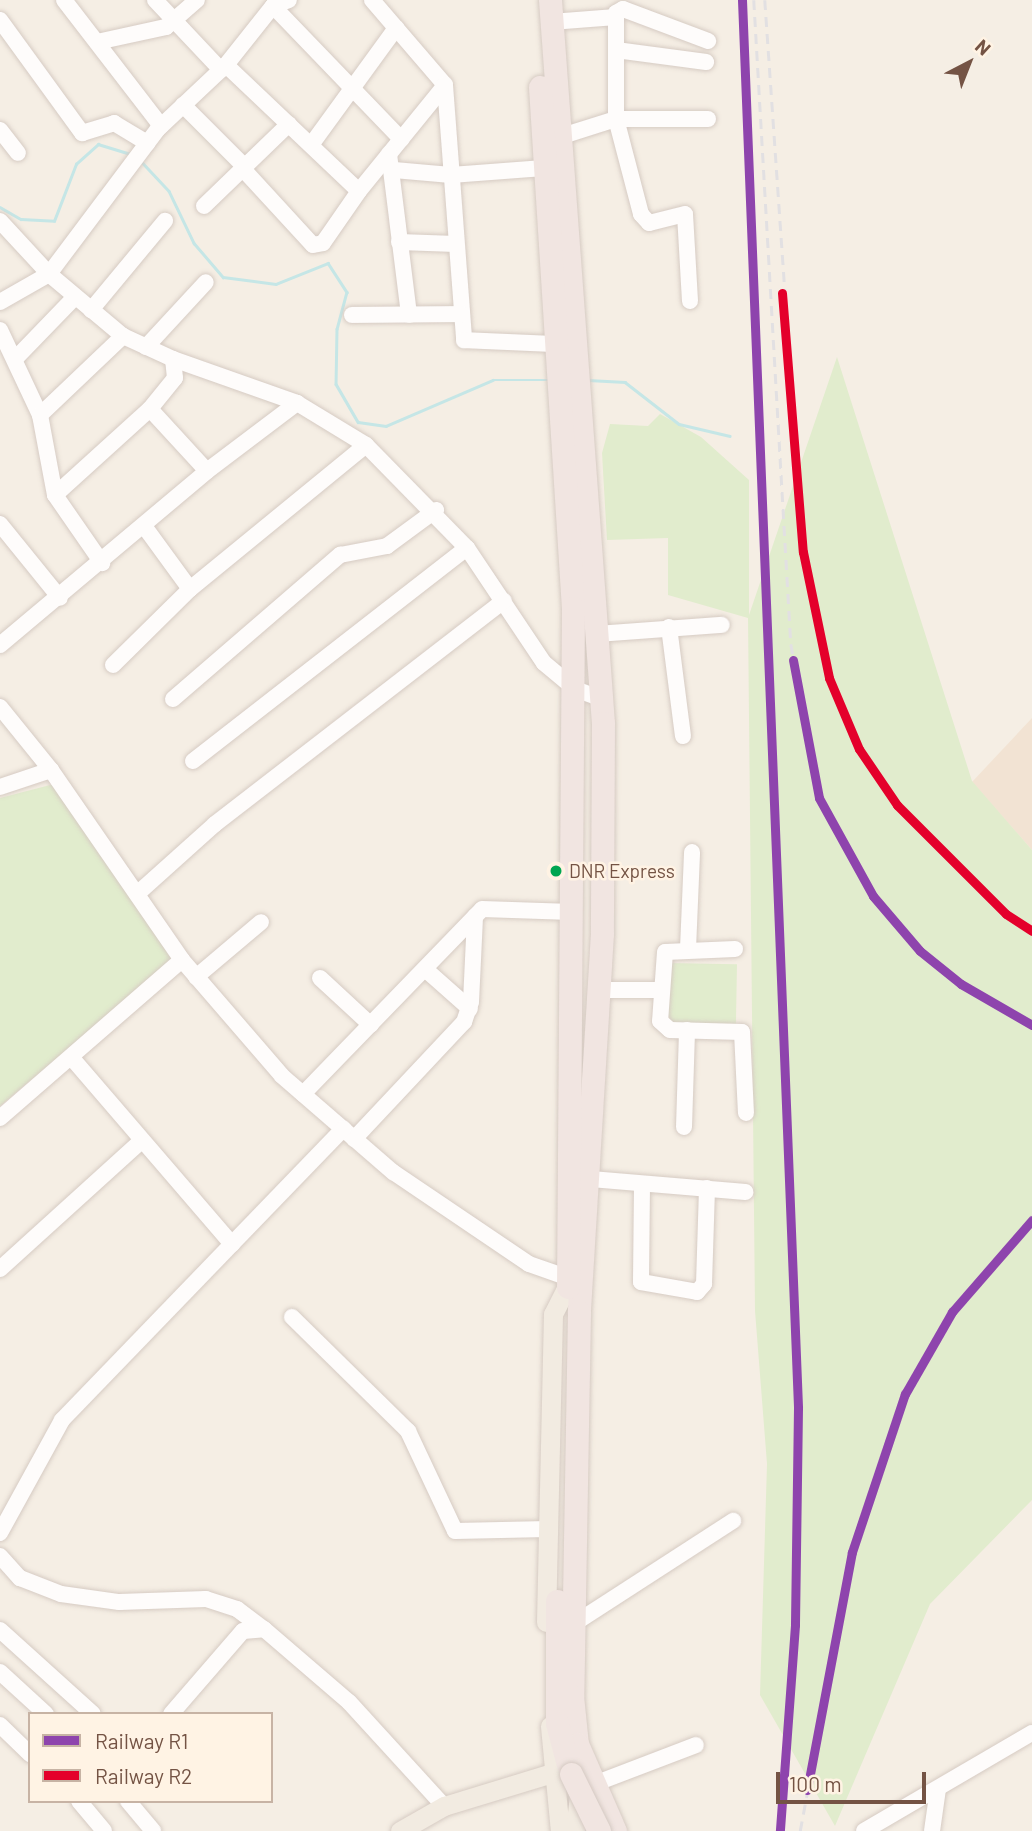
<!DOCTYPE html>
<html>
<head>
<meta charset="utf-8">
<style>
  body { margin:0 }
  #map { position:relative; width:1032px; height:1831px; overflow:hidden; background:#f5eee4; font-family:Barlow,sans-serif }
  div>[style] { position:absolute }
  .residential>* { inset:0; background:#f2e3d3 }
  .green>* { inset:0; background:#e1eccd; transform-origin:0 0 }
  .stream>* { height:2.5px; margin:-1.25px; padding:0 1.25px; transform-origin:1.25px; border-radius:1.25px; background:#c5e6e6 }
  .roads { filter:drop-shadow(0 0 2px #d6cbc3) drop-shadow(0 0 2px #d6cbc3) }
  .minor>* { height:16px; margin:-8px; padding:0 8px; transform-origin:8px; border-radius:8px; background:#fefcfb }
  .major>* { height:19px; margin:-9.5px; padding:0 9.5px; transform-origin:9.5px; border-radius:9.5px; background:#f2ebe1 }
  .highway>* { height:23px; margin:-11.5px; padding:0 11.5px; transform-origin:11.5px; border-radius:11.5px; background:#f1e5e1 }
  .rail>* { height:2.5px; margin-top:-1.25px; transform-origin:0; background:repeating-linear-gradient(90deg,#e2e0e2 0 10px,transparent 0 17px) }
  .bridges { filter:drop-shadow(0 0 2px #d4c9c2) drop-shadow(0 0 2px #d4c9c2) }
  .highway-bridge>* { height:23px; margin:-11.5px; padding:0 11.5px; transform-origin:11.5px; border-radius:11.5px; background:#f1e5e1 }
  .rail-1>* { height:9px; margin:-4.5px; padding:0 4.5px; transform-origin:4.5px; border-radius:4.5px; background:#8e44ad }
  .rail-2>* { height:9px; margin:-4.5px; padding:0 4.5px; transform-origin:4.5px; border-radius:4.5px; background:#e4002b }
  .dots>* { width:19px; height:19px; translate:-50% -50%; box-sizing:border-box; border:4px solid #fff3e4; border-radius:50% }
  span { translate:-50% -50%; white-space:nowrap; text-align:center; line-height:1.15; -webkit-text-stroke:5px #fff3e4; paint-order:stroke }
  .bus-label { font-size:19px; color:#745344 }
  .left { translate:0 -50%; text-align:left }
  .legend { position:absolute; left:28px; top:1712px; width:245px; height:91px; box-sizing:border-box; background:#fff3e4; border:2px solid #c7b3a4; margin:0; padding:9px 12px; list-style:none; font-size:21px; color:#745344 }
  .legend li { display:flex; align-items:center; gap:14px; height:35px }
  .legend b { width:35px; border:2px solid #c7b3a4 }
  .north { position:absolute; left:934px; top:28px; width:70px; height:70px; -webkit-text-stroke:5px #fff3e4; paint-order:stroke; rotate:42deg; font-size:19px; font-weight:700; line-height:28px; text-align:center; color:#745344 }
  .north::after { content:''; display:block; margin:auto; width:24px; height:32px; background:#745344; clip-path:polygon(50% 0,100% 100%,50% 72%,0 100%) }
  .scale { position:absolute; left:776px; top:1772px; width:150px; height:32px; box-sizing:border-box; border:4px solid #745344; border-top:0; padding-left:9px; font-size:21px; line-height:24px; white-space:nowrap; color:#745344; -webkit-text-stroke:5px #fff3e4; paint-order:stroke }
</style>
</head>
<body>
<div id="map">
  <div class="residential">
    <i style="clip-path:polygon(1032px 718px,1032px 850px,972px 782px)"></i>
  </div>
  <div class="green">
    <i style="clip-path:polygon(837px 357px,972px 781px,1032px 850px,1032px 1500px,930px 1604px,835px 1826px,760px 1695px,767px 1464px,755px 1311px,748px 618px,668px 595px,668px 538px,607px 540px,602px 453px,610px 424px,648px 426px,660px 414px,701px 437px,749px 480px,749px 615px)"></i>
    <i style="clip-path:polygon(54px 784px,173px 960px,0 1106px,0 798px)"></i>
    <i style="left:667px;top:963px;width:70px;height:64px;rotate:1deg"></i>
  </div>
  <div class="stream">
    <i style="left:141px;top:161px;width:41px;rotate:47deg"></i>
    <i style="left:169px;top:191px;width:58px;rotate:64.3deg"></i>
    <i style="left:194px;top:243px;width:45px;rotate:49.5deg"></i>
    <i style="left:223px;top:277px;width:53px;rotate:7.5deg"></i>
    <i style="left:276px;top:284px;width:56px;rotate:-22deg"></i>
    <i style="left:328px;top:263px;width:35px;rotate:57deg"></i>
    <i style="left:347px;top:292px;width:38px;rotate:105deg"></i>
    <i style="left:337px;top:329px;width:55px;rotate:91deg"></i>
    <i style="left:336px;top:384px;width:44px;rotate:59.9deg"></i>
    <i style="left:358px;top:422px;width:28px;rotate:8deg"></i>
    <i style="left:386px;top:426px;width:116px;rotate:-23.3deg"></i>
    <i style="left:493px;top:380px;width:56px"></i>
    <i style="left:0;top:207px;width:24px;rotate:30deg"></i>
    <i style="left:21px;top:219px;width:33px;rotate:3deg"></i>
    <i style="left:54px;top:221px;width:61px;rotate:-68.9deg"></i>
    <i style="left:76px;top:164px;width:30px;rotate:-42deg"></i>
    <i style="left:98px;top:144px;width:37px;rotate:17deg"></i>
    <i style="left:588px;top:380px;width:37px;rotate:3deg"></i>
    <i style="left:625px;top:382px;width:68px;rotate:37.9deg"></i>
    <i style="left:679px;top:424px;width:52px;rotate:13.2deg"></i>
  </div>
  <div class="roads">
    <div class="minor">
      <i style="left:64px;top:0;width:159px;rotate:52.4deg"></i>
      <i style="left:155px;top:0;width:96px;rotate:46.7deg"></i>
      <i style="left:372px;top:0;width:112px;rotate:49.3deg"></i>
      <i style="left:445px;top:85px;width:256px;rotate:85.7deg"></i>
      <i style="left:464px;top:340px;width:93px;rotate:2.5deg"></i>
      <i style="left:273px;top:6px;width:185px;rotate:46.1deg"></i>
      <i style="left:0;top:20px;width:140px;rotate:54deg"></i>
      <i style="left:82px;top:133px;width:34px;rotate:-17deg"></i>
      <i style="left:114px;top:123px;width:39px;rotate:31deg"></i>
      <i style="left:551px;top:22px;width:65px;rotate:-4.4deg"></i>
      <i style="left:97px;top:42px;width:71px;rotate:-12.3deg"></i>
      <i style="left:166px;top:27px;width:41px;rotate:-41.1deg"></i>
      <i style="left:616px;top:50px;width:91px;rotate:7.6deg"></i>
      <i style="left:226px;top:65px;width:183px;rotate:43.5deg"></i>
      <i style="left:359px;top:191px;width:136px;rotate:-50.9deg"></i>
      <i style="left:183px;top:105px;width:88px;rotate:45deg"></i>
      <i style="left:0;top:130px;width:29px;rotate:52deg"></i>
      <i style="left:559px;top:137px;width:60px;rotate:-17.5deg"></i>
      <i style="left:616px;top:119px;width:92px"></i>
      <i style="left:311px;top:145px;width:145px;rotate:-54deg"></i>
      <i style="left:389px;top:154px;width:162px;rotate:82.9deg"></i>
      <i style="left:243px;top:169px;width:103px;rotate:47.4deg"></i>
      <i style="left:313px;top:245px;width:10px;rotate:-11deg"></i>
      <i style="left:323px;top:243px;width:63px;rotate:-55.3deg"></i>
      <i style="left:394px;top:170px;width:57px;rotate:5deg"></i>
      <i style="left:451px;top:175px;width:93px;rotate:-4.3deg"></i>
      <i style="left:204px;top:206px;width:118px;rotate:-44deg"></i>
      <i style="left:0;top:221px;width:72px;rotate:47.2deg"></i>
      <i style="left:49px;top:274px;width:181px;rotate:-53.1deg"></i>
      <i style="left:158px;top:129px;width:93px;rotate:-43.3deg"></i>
      <i style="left:226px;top:65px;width:75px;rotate:-51.5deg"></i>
      <i style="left:273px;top:6px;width:17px;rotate:-21deg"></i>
      <i style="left:399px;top:242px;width:57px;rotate:2deg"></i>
      <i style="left:690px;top:301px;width:87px;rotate:-93.3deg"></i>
      <i style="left:685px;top:214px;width:37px;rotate:166deg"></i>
      <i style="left:649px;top:223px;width:12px;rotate:-132deg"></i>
      <i style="left:641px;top:214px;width:98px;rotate:-104.7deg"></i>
      <i style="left:616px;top:119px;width:106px;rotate:-90deg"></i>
      <i style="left:616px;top:13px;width:8px;rotate:-30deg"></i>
      <i style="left:623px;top:9px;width:91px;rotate:20.6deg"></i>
      <i style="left:0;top:302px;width:56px;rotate:-29.7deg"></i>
      <i style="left:49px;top:274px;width:97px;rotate:40deg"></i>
      <i style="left:123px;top:336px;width:55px;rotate:24.7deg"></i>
      <i style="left:173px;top:359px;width:19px;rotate:84deg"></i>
      <i style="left:175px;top:378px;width:40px;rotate:129deg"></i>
      <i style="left:150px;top:409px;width:84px;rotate:47.4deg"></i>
      <i style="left:207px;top:471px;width:113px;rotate:-37.1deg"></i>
      <i style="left:297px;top:403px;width:81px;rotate:31.3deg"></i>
      <i style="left:366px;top:445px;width:144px;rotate:45.6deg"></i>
      <i style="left:467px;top:548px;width:138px;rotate:56.2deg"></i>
      <i style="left:544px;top:663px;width:40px;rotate:40deg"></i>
      <i style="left:575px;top:689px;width:29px;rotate:20deg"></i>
      <i style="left:91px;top:310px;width:116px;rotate:-50.3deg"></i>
      <i style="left:352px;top:315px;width:109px;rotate:-0.5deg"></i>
      <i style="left:0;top:330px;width:94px;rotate:64.8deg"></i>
      <i style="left:40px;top:415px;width:81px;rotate:79.4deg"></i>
      <i style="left:55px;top:495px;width:83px;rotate:55.3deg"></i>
      <i style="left:146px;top:347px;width:88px;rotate:-47.3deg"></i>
      <i style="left:16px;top:358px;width:85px;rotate:-46deg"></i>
      <i style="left:173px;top:359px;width:132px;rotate:19.5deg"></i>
      <i style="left:40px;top:415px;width:115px;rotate:-43.6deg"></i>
      <i style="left:55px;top:495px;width:128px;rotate:-42.2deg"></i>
      <i style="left:0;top:524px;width:95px;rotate:51deg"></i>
      <i style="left:144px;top:526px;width:78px;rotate:53.9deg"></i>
      <i style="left:669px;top:627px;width:110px;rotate:82.7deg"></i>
      <i style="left:598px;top:634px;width:124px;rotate:-4.2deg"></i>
      <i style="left:0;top:645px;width:270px;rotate:-40deg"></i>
      <i style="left:113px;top:665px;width:108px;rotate:-44.6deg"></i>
      <i style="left:190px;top:589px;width:227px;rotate:-39.3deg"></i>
      <i style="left:173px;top:699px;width:221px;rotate:-40.8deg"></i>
      <i style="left:340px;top:555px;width:48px;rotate:-10.8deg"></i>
      <i style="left:387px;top:546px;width:61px;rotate:-36.3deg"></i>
      <i style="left:0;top:707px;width:81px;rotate:51deg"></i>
      <i style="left:193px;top:761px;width:347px;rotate:-37.9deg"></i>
      <i style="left:0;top:787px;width:54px;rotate:-18.4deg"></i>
      <i style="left:51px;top:770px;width:231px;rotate:55.4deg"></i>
      <i style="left:182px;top:960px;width:153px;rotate:49.2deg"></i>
      <i style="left:282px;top:1076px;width:147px;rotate:40.9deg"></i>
      <i style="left:393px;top:1172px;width:164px;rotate:34.1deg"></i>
      <i style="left:529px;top:1264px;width:42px;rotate:19.3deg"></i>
      <i style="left:137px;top:894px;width:105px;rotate:-41.9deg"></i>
      <i style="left:215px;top:824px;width:365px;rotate:-37.7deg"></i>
      <i style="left:688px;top:949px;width:97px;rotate:-87.6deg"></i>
      <i style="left:735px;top:949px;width:70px;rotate:177.5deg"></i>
      <i style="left:665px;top:952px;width:69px;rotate:94.1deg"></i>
      <i style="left:660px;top:1021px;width:13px;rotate:42deg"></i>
      <i style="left:670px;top:1030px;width:72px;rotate:1.6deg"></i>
      <i style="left:742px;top:1032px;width:81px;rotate:87.2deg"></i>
      <i style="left:425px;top:969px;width:60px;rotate:41.6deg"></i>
      <i style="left:196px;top:977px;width:85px;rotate:-40.2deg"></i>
      <i style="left:320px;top:978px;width:69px;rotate:42.7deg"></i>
      <i style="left:600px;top:990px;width:60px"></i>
      <i style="left:71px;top:1057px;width:247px;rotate:49.3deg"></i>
      <i style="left:303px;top:1094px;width:257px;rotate:-45.9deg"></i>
      <i style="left:482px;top:909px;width:90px;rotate:1.9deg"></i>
      <i style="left:0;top:1118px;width:241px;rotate:-41deg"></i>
      <i style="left:684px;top:1127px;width:97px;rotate:-88.2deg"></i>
      <i style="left:354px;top:1139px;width:161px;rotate:-46.8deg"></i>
      <i style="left:464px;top:1022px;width:21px;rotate:-71deg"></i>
      <i style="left:471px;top:1002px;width:86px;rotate:-87.3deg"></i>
      <i style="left:591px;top:1179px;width:155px;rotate:4.8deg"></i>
      <i style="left:642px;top:1185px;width:97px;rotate:90.6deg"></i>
      <i style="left:641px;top:1282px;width:57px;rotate:10.1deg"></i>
      <i style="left:697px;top:1292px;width:11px;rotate:-49deg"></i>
      <i style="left:704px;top:1284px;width:96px;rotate:-88.2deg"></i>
      <i style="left:0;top:1269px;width:188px;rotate:-42.2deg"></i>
      <i style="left:292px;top:1317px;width:163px;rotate:44.5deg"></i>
      <i style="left:408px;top:1431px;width:110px;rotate:64.8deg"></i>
      <i style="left:455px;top:1531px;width:93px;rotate:-1.2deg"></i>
      <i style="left:0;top:1533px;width:129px;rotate:-61.2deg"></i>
      <i style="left:62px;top:1420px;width:405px;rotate:-46deg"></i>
      <i style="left:0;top:1556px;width:30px;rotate:48deg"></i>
      <i style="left:20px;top:1578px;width:44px;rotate:21.3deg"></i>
      <i style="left:61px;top:1594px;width:59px;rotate:7.9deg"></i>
      <i style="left:119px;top:1602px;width:87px;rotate:-2deg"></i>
      <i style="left:206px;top:1599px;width:33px;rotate:18deg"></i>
      <i style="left:237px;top:1609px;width:34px;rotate:37deg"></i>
      <i style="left:572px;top:1625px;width:192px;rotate:-32.9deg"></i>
      <i style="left:0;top:1630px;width:125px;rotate:42.1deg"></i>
      <i style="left:0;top:1672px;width:62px;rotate:42.4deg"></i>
      <i style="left:171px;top:1714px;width:110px;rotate:-49.1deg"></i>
      <i style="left:243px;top:1631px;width:21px;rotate:-5deg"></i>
      <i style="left:264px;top:1629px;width:112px;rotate:40.7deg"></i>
      <i style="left:349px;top:1702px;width:141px;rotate:47.6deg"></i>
      <i style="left:0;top:1725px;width:42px;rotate:44deg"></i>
      <i style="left:594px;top:1784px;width:109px;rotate:-20.9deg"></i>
      <i style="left:79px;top:1801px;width:39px;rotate:50deg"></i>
      <i style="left:128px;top:1801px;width:39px;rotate:50deg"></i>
      <i style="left:864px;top:1831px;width:194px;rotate:-30.3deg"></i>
      <i style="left:932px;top:1831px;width:42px;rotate:-81.9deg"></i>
    </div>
    <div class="major">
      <i style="left:546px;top:1622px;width:308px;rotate:-88.7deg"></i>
      <i style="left:553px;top:1314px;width:33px;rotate:-63deg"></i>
      <i style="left:550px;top:1726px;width:105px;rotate:84.6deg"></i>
      <i style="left:400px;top:1831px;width:51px;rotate:-29.6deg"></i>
      <i style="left:444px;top:1806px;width:116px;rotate:-17deg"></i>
      <i style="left:575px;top:1831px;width:45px;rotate:-83.7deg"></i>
    </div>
    <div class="highway">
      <i style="left:550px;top:0;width:725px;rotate:85.81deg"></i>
      <i style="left:603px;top:723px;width:210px;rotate:90.3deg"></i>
      <i style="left:602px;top:933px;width:380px;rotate:93.5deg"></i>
      <i style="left:579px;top:1312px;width:384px;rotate:91deg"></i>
      <i style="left:572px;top:1696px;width:48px;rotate:84.1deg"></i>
      <i style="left:577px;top:1744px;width:95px;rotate:66.4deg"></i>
      <i style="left:540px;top:87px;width:522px;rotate:86.38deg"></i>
      <i style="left:573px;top:608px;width:679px;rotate:90.42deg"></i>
      <i style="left:557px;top:1601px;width:122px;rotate:90deg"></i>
      <i style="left:557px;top:1723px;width:43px;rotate:75.3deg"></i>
    </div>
  </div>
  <div class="rail">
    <i style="left:754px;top:0;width:645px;rotate:86.71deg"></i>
    <i style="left:791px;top:644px;width:157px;rotate:79.7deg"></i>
    <i style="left:819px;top:798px;width:112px;rotate:61.1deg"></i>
    <i style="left:873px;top:896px;width:72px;rotate:49.5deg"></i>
    <i style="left:920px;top:951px;width:53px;rotate:38.8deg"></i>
    <i style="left:961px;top:984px;width:82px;rotate:30deg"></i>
    <i style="left:765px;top:0;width:553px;rotate:86.06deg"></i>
    <i style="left:803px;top:552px;width:129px;rotate:78.3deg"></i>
    <i style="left:829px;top:678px;width:77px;rotate:67.1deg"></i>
    <i style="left:859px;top:749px;width:68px;rotate:55.8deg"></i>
    <i style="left:897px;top:805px;width:154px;rotate:45deg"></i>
    <i style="left:1006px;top:914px;width:31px;rotate:33deg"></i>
    <i style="left:800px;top:1831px;width:284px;rotate:-79.4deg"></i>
    <i style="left:852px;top:1552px;width:167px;rotate:-71.5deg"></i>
    <i style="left:905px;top:1394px;width:95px;rotate:-60.2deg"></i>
    <i style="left:952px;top:1312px;width:122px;rotate:-49deg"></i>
  </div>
  <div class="bridges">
    <div class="highway-bridge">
      <i style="left:571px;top:1774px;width:64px;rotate:63.8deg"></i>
    </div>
  </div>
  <div class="rail-1">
    <i style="left:742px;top:0;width:1409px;rotate:87.72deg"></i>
    <i style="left:798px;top:1408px;width:217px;rotate:90.8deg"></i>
    <i style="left:795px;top:1625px;width:207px;rotate:94.2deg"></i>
    <i style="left:793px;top:660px;width:140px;rotate:79.3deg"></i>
    <i style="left:819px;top:798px;width:112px;rotate:61.1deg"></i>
    <i style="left:873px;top:896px;width:72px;rotate:49.5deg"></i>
    <i style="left:920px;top:951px;width:53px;rotate:38.8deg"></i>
    <i style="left:961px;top:984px;width:82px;rotate:30deg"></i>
    <i style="left:807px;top:1790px;width:242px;rotate:-79.3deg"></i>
    <i style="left:852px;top:1552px;width:167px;rotate:-71.5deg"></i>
    <i style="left:905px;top:1394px;width:95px;rotate:-60.2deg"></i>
    <i style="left:952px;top:1312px;width:122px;rotate:-49deg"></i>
  </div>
  <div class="rail-2">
    <i style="left:782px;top:293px;width:260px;rotate:85.4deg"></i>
    <i style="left:803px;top:552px;width:129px;rotate:78.3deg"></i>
    <i style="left:829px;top:678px;width:77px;rotate:67.1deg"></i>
    <i style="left:859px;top:749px;width:68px;rotate:55.8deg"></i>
    <i style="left:897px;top:805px;width:154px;rotate:45deg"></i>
    <i style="left:1006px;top:914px;width:31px;rotate:33deg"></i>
  </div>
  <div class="dots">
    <i style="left:556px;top:871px;background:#00a651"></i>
  </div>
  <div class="bus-label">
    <span class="left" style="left:569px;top:871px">DNR Express</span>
  </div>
  <ul class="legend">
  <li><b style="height:9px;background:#8e44ad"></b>Railway R1</li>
  <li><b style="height:9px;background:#e4002b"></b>Railway R2</li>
  </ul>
  <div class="north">N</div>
  <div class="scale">100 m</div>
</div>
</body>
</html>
